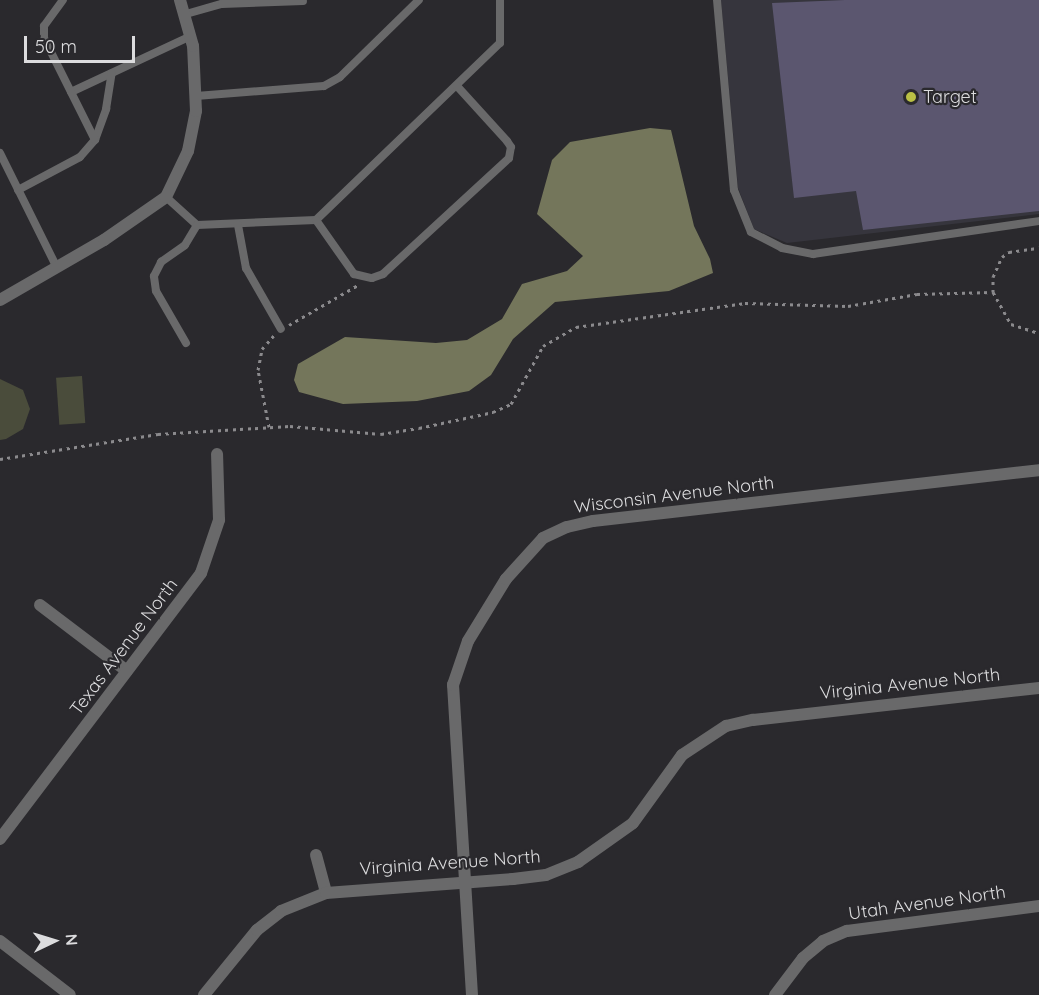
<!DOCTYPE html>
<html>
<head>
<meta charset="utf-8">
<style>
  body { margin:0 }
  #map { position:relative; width:1039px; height:995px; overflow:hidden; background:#2a292d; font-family:Quicksand,sans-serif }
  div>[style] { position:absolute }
  .built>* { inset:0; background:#36353d }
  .green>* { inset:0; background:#4a4c3b; transform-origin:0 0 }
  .water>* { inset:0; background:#74765b }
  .building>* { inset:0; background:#5b566f }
  .path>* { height:3px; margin-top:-1.5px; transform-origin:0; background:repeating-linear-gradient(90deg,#8b8a8d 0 3px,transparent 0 7.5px) }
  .lane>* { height:8px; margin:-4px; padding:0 4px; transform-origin:4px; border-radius:4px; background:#69696a }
  .street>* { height:12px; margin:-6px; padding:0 6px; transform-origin:6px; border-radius:6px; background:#69696a }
  .dots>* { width:16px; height:16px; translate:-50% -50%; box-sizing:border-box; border:3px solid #2a292d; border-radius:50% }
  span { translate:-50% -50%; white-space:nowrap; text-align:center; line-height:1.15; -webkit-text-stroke:4.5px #2a292d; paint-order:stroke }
  .poi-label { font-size:18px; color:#dcdcde }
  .left { translate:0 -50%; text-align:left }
  .street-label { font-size:18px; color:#dcdcde }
  .north { position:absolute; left:24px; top:911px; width:60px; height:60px; -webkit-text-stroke:4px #2a292d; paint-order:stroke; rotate:86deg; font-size:16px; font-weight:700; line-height:24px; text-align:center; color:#dcdcde }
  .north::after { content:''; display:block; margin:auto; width:21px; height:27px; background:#dcdcde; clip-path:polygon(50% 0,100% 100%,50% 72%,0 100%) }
  .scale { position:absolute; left:24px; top:36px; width:111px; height:27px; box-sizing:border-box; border:3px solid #dcdcde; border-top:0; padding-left:8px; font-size:18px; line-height:21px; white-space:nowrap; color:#dcdcde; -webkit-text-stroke:4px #2a292d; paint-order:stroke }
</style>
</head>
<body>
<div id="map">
  <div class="built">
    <i style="clip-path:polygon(721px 0,1039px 0,1039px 214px,787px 243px,754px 229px,738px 188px)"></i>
  </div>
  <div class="green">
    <i style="left:82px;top:376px;width:47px;height:26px;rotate:86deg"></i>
    <i style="clip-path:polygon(0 379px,23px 390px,30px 409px,23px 429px,6px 439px,0 440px)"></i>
  </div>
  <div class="water">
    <i style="clip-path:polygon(650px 128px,671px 130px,694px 226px,710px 259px,713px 273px,669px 291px,555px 302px,513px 339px,491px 375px,469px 391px,417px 401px,343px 404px,299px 392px,294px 380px,298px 364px,345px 337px,436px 343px,467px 340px,502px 319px,522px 284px,567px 271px,583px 256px,537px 214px,552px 160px,570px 142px)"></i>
  </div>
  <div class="building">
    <i style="clip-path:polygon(845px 0,1039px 0,1039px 211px,863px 230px,856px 191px,794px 198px,772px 3px)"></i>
  </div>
  <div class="path">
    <i style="left:993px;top:292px;width:37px;rotate:61deg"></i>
    <i style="left:1011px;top:324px;width:29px;rotate:18deg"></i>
    <i style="left:289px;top:325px;width:80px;rotate:-30.1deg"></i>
    <i style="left:269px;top:427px;width:58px;rotate:-100.9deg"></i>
    <i style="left:258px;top:370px;width:21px;rotate:-79deg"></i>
    <i style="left:262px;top:349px;width:18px;rotate:-49deg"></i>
    <i style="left:0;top:459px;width:160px;rotate:-9deg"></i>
    <i style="left:158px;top:434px;width:132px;rotate:-3.5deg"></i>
    <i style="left:290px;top:426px;width:91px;rotate:5deg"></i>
    <i style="left:381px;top:434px;width:38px;rotate:-9deg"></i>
    <i style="left:419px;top:428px;width:76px;rotate:-12.2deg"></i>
    <i style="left:493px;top:412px;width:20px;rotate:-24deg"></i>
    <i style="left:511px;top:404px;width:66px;rotate:-61.1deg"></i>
    <i style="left:543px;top:346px;width:38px;rotate:-30deg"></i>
    <i style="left:576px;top:327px;width:171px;rotate:-8.1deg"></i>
    <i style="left:745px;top:303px;width:103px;rotate:1.7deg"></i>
    <i style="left:848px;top:306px;width:70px;rotate:-9.9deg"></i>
    <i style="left:917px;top:294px;width:76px;rotate:-1.5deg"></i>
    <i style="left:993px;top:292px;width:15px;rotate:-90deg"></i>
    <i style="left:993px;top:277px;width:22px;rotate:-66deg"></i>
    <i style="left:1002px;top:257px;width:9px;rotate:-36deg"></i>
    <i style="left:1009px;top:252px;width:30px;rotate:-8deg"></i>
  </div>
  <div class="lane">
    <i style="left:717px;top:0;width:191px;rotate:84.9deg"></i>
    <i style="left:734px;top:190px;width:45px;rotate:68deg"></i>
    <i style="left:751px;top:232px;width:35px;rotate:27deg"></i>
    <i style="left:782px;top:248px;width:32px;rotate:11deg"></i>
    <i style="left:813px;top:254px;width:228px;rotate:-8.3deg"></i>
    <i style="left:186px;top:14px;width:37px;rotate:-16deg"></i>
    <i style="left:222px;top:4px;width:81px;rotate:-2.1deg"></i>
    <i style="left:71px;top:92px;width:132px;rotate:-25deg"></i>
    <i style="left:196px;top:96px;width:128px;rotate:-4.5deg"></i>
    <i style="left:324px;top:86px;width:18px;rotate:-29deg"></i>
    <i style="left:340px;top:77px;width:110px;rotate:-44.3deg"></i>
    <i style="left:95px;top:140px;width:33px;rotate:-70deg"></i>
    <i style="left:106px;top:109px;width:36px;rotate:-81deg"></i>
    <i style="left:0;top:153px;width:128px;rotate:63.6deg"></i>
    <i style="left:18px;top:190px;width:70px;rotate:-28deg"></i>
    <i style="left:80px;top:157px;width:23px;rotate:-49deg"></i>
    <i style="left:95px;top:140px;width:114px;rotate:-116.6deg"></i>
    <i style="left:44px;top:38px;width:12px;rotate:-90deg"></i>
    <i style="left:44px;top:26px;width:32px;rotate:-54deg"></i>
    <i style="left:166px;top:197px;width:42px;rotate:42.1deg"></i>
    <i style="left:197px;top:225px;width:119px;rotate:-2.4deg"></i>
    <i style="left:316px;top:220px;width:255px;rotate:-43.9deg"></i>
    <i style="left:500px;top:43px;width:43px;rotate:-90deg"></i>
    <i style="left:316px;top:220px;width:66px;rotate:54.9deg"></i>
    <i style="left:354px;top:274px;width:18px;rotate:13deg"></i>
    <i style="left:372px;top:278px;width:12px;rotate:-20deg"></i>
    <i style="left:383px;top:274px;width:171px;rotate:-42.6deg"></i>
    <i style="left:509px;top:158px;width:11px;rotate:-80deg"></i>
    <i style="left:511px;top:147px;width:7px;rotate:-124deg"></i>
    <i style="left:507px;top:141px;width:74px;rotate:-132.3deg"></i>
    <i style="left:238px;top:225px;width:44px;rotate:79.5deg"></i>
    <i style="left:246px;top:268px;width:70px;rotate:60.2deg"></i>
    <i style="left:186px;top:343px;width:60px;rotate:-120deg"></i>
    <i style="left:156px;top:291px;width:15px;rotate:-98deg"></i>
    <i style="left:154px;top:276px;width:16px;rotate:-63deg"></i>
    <i style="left:161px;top:262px;width:29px;rotate:-35deg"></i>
    <i style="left:185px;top:245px;width:23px;rotate:-59deg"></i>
  </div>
  <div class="street">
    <i style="left:0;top:300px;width:120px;rotate:-30deg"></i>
    <i style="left:104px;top:240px;width:75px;rotate:-34.7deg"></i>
    <i style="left:166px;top:197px;width:51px;rotate:-64.4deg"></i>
    <i style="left:188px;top:151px;width:41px;rotate:-78.7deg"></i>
    <i style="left:196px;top:111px;width:65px;rotate:-92.6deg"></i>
    <i style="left:193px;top:46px;width:48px;rotate:-105.8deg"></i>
    <i style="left:40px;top:605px;width:109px;rotate:37.2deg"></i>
    <i style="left:0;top:839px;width:333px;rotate:-52.9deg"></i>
    <i style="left:201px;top:573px;width:56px;rotate:-71.2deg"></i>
    <i style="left:219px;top:520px;width:66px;rotate:-91.7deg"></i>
    <i style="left:316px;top:855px;width:39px;rotate:75deg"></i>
    <i style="left:0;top:941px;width:88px;rotate:37.6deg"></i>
    <i style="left:204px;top:995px;width:84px;rotate:-50.8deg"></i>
    <i style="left:257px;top:930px;width:31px;rotate:-38deg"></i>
    <i style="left:281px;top:911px;width:48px;rotate:-21.8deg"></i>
    <i style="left:326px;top:893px;width:188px;rotate:-4.3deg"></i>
    <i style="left:513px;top:879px;width:33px;rotate:-7deg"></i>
    <i style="left:546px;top:875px;width:35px;rotate:-22deg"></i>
    <i style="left:578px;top:862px;width:67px;rotate:-35.3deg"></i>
    <i style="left:633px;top:823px;width:84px;rotate:-54.2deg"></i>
    <i style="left:682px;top:755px;width:53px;rotate:-33.4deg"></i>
    <i style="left:726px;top:726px;width:28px;rotate:-13deg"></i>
    <i style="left:753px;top:720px;width:288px;rotate:-6.4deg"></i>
    <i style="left:472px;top:995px;width:311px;rotate:-93.5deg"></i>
    <i style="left:453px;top:685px;width:46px;rotate:-71.2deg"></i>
    <i style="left:468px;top:641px;width:73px;rotate:-58.5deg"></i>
    <i style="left:506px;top:579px;width:55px;rotate:-47.9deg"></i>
    <i style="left:543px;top:538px;width:26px;rotate:-25deg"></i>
    <i style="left:567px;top:527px;width:27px;rotate:-13deg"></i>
    <i style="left:593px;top:521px;width:449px;rotate:-6.5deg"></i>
    <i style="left:775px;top:995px;width:46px;rotate:-52.9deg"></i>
    <i style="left:803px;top:958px;width:26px;rotate:-40deg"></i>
    <i style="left:823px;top:941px;width:26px;rotate:-23deg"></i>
    <i style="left:847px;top:931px;width:194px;rotate:-7.4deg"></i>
  </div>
  <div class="dots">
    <i style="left:911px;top:97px;background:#bac045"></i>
  </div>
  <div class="poi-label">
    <span class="left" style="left:923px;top:97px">Target</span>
  </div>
  <div class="street-label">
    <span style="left:674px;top:495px;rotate:-7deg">Wisconsin Avenue North</span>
    <span style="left:124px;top:647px;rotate:-53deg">Texas Avenue North</span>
    <span style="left:910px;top:684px;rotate:-6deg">Virginia Avenue North</span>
    <span style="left:450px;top:863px;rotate:-4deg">Virginia Avenue North</span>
    <span style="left:927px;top:903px;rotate:-8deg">Utah Avenue North</span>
  </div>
  <div class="north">N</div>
  <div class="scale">50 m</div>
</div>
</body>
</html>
